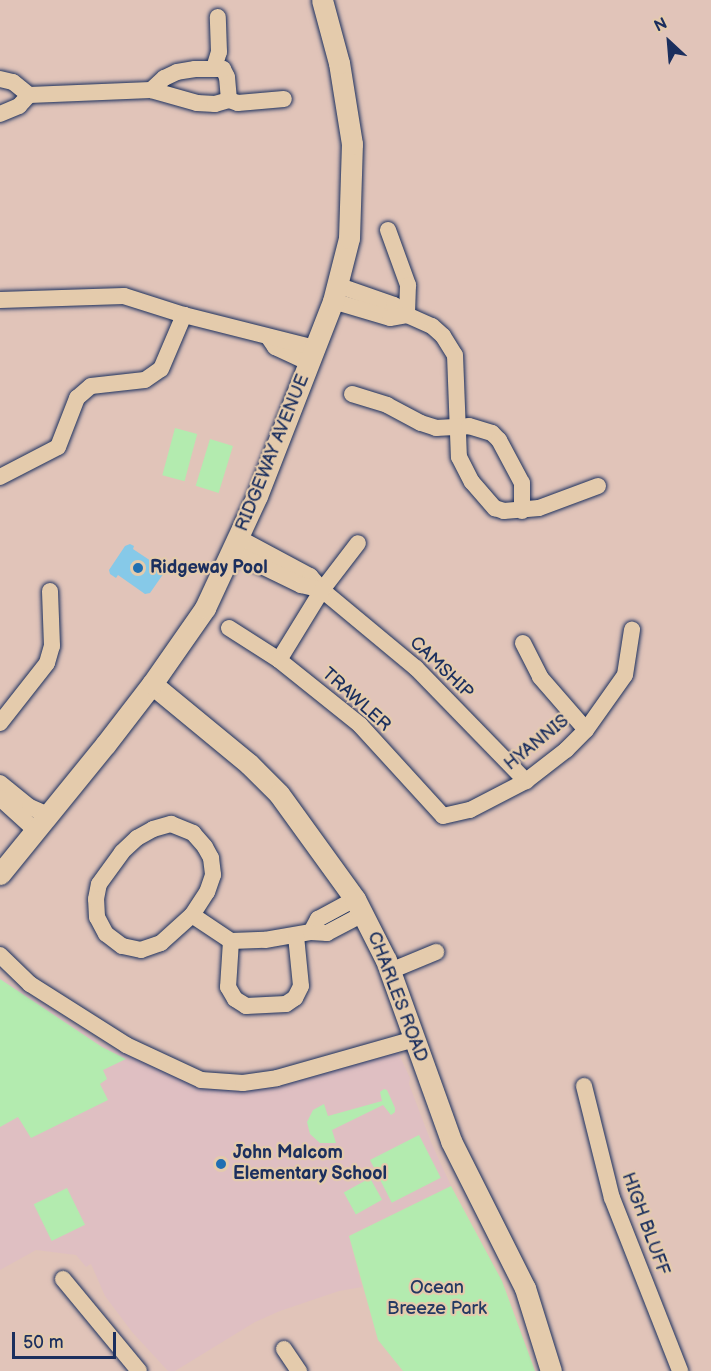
<!DOCTYPE html>
<html>
<head>
<meta charset="utf-8">
<style>
  body { margin:0 }
  #map { position:relative; width:711px; height:1371px; overflow:hidden; background:#e1c4b9; font-family:"Balsamiq Sans",sans-serif }
  div>[style] { position:absolute }
  .built>* { inset:0; background:#dfbfc2 }
  .green>* { inset:0; background:#b3ebaf; transform-origin:0 0 }
  .water>* { inset:0; background:#86c9e8 }
  .roads { filter:drop-shadow(0 0 2px #1b2f5e) drop-shadow(0 0 2px #1b2f5e) }
  .minor>* { height:16px; margin:-8px; padding:0 8px; transform-origin:8px; border-radius:8px; background:#e4cbac }
  .tertiary>* { height:21px; margin:-10.5px; padding:0 10.5px; transform-origin:10.5px; border-radius:10.5px; background:#e4cbac }
  .dots>* { width:16px; height:16px; translate:-50% -50%; box-sizing:border-box; border:3px solid #e4cbac; border-radius:50% }
  span { translate:-50% -50%; white-space:nowrap; text-align:center; line-height:1.15; -webkit-text-stroke:4.5px #e4cbac; paint-order:stroke }
  .street-label { font-size:18px; color:#1b2f5e }
  .poi-label { font-size:18px; color:#1b2f5e; font-weight:700 }
  .left { translate:0 -50%; text-align:left }
  .park-label { font-size:18px; color:#233862 }
  .north { position:absolute; left:639px; top:12px; width:60px; height:60px; -webkit-text-stroke:4px #e4cbac; paint-order:stroke; rotate:334deg; font-size:16px; font-weight:700; line-height:24px; text-align:center; color:#1b2f5e }
  .north::after { content:''; display:block; margin:auto; width:21px; height:27px; background:#1b2f5e; clip-path:polygon(50% 0,100% 100%,50% 72%,0 100%) }
  .scale { position:absolute; left:12px; top:1332px; width:104px; height:27px; box-sizing:border-box; border:3px solid #1b2f5e; border-top:0; padding-left:8px; font-size:18px; line-height:21px; white-space:nowrap; color:#1b2f5e; -webkit-text-stroke:4px #e4cbac; paint-order:stroke }
</style>
</head>
<body>
<div id="map">
  <div class="built">
    <i style="clip-path:polygon(0 977px,104px 1045px,203px 1086px,397px 1050px,410px 1078px,409px 1084px,431px 1142px,451px 1186px,349px 1236px,362px 1287px,339px 1291px,280px 1311px,255px 1322px,175px 1371px,168px 1371px,132px 1332px,105px 1296px,91px 1264px,86px 1267px,76px 1255px,36px 1250px,0 1270px)"></i>
  </div>
  <div class="green">
    <i style="left:175px;top:428px;width:23px;height:49px;rotate:15deg"></i>
    <i style="left:210px;top:439px;width:24px;height:49px;rotate:17deg"></i>
    <i style="clip-path:polygon(0 979px,102px 1047px,126px 1059px,103px 1070px,107px 1079px,100px 1084px,108px 1100px,31px 1138px,18px 1117px,0 1127px)"></i>
    <i style="clip-path:polygon(384px 1089px,387px 1090px,395px 1108px,395px 1112px,391px 1115px,383px 1105px,332px 1130px,336px 1143px,320px 1143px,310px 1134px,307px 1122px,313px 1110px,324px 1104px,328px 1116px,382px 1101px,380px 1092px)"></i>
    <i style="left:419px;top:1135px;width:48px;height:55px;rotate:63deg"></i>
    <i style="left:370px;top:1178px;width:25px;height:30px;rotate:61deg"></i>
    <i style="clip-path:polygon(451px 1186px,502px 1281px,535px 1371px,403px 1371px,378px 1340px,349px 1236px)"></i>
    <i style="left:67px;top:1188px;width:41px;height:37px;rotate:64deg"></i>
  </div>
  <div class="water">
    <i style="clip-path:polygon(130px 544px,134px 546px,133px 549px,154px 563px,157px 561px,166px 566px,166px 570px,150px 593px,145px 594px,118px 575px,116px 578px,110px 574px,109px 570px,125px 546px)"></i>
  </div>
  <div class="roads">
    <div class="minor">
      <i style="left:214px;top:68px;width:17px;rotate:-73deg"></i>
      <i style="left:219px;top:52px;width:35px;rotate:-92deg"></i>
      <i style="left:0;top:79px;width:13px;rotate:13deg"></i>
      <i style="left:13px;top:82px;width:21px;rotate:39deg"></i>
      <i style="left:29px;top:95px;width:122px;rotate:-2.3deg"></i>
      <i style="left:151px;top:90px;width:48px;rotate:15.8deg"></i>
      <i style="left:197px;top:103px;width:18px;rotate:3deg"></i>
      <i style="left:215px;top:104px;width:15px;rotate:-16deg"></i>
      <i style="left:229px;top:100px;width:23px;rotate:-95deg"></i>
      <i style="left:227px;top:77px;width:9px;rotate:-117deg"></i>
      <i style="left:223px;top:69px;width:28px;rotate:180deg"></i>
      <i style="left:195px;top:69px;width:18px;rotate:171deg"></i>
      <i style="left:177px;top:72px;width:14px;rotate:155deg"></i>
      <i style="left:164px;top:78px;width:18px;rotate:137deg"></i>
      <i style="left:229px;top:100px;width:9px;rotate:18deg"></i>
      <i style="left:238px;top:103px;width:46px;rotate:-5deg"></i>
      <i style="left:0;top:114px;width:21px;rotate:-23deg"></i>
      <i style="left:19px;top:106px;width:15px;rotate:-48deg"></i>
      <i style="left:388px;top:230px;width:59px;rotate:70deg"></i>
      <i style="left:408px;top:285px;width:30px;rotate:92deg"></i>
      <i style="left:337px;top:285px;width:60px;rotate:19.3deg"></i>
      <i style="left:394px;top:305px;width:16px;rotate:38deg"></i>
      <i style="left:407px;top:315px;width:27px;rotate:24deg"></i>
      <i style="left:432px;top:326px;width:15px;rotate:42deg"></i>
      <i style="left:443px;top:336px;width:22px;rotate:58deg"></i>
      <i style="left:455px;top:355px;width:102px;rotate:87.8deg"></i>
      <i style="left:459px;top:457px;width:28px;rotate:63deg"></i>
      <i style="left:472px;top:482px;width:35px;rotate:49deg"></i>
      <i style="left:495px;top:508px;width:9px;rotate:18deg"></i>
      <i style="left:504px;top:511px;width:35px;rotate:-5deg"></i>
      <i style="left:539px;top:508px;width:63px;rotate:-20.4deg"></i>
      <i style="left:0;top:300px;width:124px;rotate:-1.8deg"></i>
      <i style="left:124px;top:296px;width:63px;rotate:17.6deg"></i>
      <i style="left:333px;top:301px;width:59px;rotate:16.6deg"></i>
      <i style="left:390px;top:318px;width:17px;rotate:-10deg"></i>
      <i style="left:269px;top:338px;width:11px;rotate:56deg"></i>
      <i style="left:275px;top:347px;width:38px;rotate:25deg"></i>
      <i style="left:352px;top:394px;width:37px;rotate:17deg"></i>
      <i style="left:387px;top:405px;width:38px;rotate:28deg"></i>
      <i style="left:421px;top:423px;width:16px;rotate:18deg"></i>
      <i style="left:436px;top:428px;width:33px;rotate:-3deg"></i>
      <i style="left:469px;top:426px;width:24px;rotate:17deg"></i>
      <i style="left:492px;top:433px;width:10px;rotate:45deg"></i>
      <i style="left:499px;top:440px;width:49px;rotate:61.9deg"></i>
      <i style="left:522px;top:483px;width:28px;rotate:90deg"></i>
      <i style="left:0;top:477px;width:65px;rotate:-27.3deg"></i>
      <i style="left:58px;top:447px;width:53px;rotate:-68.8deg"></i>
      <i style="left:77px;top:398px;width:18px;rotate:-41deg"></i>
      <i style="left:91px;top:386px;width:54px;rotate:-6.3deg"></i>
      <i style="left:145px;top:380px;width:19px;rotate:-35deg"></i>
      <i style="left:161px;top:369px;width:59px;rotate:-66.9deg"></i>
      <i style="left:184px;top:315px;width:135px;rotate:14.1deg"></i>
      <i style="left:239px;top:538px;width:81px;rotate:28.2deg"></i>
      <i style="left:310px;top:576px;width:18px;rotate:49deg"></i>
      <i style="left:322px;top:590px;width:122px;rotate:39.7deg"></i>
      <i style="left:416px;top:668px;width:158px;rotate:45.8deg"></i>
      <i style="left:233px;top:552px;width:76px;rotate:25.9deg"></i>
      <i style="left:301px;top:585px;width:22px;rotate:13deg"></i>
      <i style="left:229px;top:628px;width:59px;rotate:32.6deg"></i>
      <i style="left:279px;top:660px;width:104px;rotate:38.7deg"></i>
      <i style="left:360px;top:725px;width:123px;rotate:47.6deg"></i>
      <i style="left:443px;top:816px;width:28px;rotate:-13deg"></i>
      <i style="left:470px;top:810px;width:63px;rotate:-27.4deg"></i>
      <i style="left:526px;top:781px;width:51px;rotate:-37.8deg"></i>
      <i style="left:566px;top:750px;width:28px;rotate:-45deg"></i>
      <i style="left:586px;top:730px;width:67px;rotate:-54.7deg"></i>
      <i style="left:625px;top:675px;width:46px;rotate:-81.2deg"></i>
      <i style="left:523px;top:643px;width:38px;rotate:63deg"></i>
      <i style="left:540px;top:677px;width:70px;rotate:49deg"></i>
      <i style="left:279px;top:660px;width:82px;rotate:-58.4deg"></i>
      <i style="left:322px;top:590px;width:59px;rotate:-52.5deg"></i>
      <i style="left:0;top:723px;width:76px;rotate:-51.9deg"></i>
      <i style="left:47px;top:663px;width:18px;rotate:-74deg"></i>
      <i style="left:52px;top:646px;width:55px;rotate:-92.1deg"></i>
      <i style="left:0;top:783px;width:38px;rotate:39deg"></i>
      <i style="left:30px;top:807px;width:20px;rotate:24deg"></i>
      <i style="left:0;top:798px;width:47px;rotate:42.4deg"></i>
      <i style="left:171px;top:824px;width:24px;rotate:22deg"></i>
      <i style="left:193px;top:833px;width:18px;rotate:49deg"></i>
      <i style="left:205px;top:847px;width:13px;rotate:61deg"></i>
      <i style="left:211px;top:858px;width:17px;rotate:83deg"></i>
      <i style="left:213px;top:875px;width:18px;rotate:109deg"></i>
      <i style="left:207px;top:892px;width:27px;rotate:123deg"></i>
      <i style="left:192px;top:915px;width:42px;rotate:137.9deg"></i>
      <i style="left:161px;top:943px;width:21px;rotate:161deg"></i>
      <i style="left:141px;top:950px;width:19px;rotate:-168deg"></i>
      <i style="left:122px;top:946px;width:20px;rotate:-143deg"></i>
      <i style="left:106px;top:934px;width:19px;rotate:-118deg"></i>
      <i style="left:97px;top:917px;width:18px;rotate:-93deg"></i>
      <i style="left:96px;top:899px;width:15px;rotate:-79deg"></i>
      <i style="left:99px;top:884px;width:39px;rotate:-54deg"></i>
      <i style="left:122px;top:852px;width:21px;rotate:-43deg"></i>
      <i style="left:137px;top:838px;width:18px;rotate:-29deg"></i>
      <i style="left:153px;top:829px;width:19px;rotate:-16deg"></i>
      <i style="left:192px;top:915px;width:47px;rotate:33.7deg"></i>
      <i style="left:231px;top:941px;width:34px;rotate:-2deg"></i>
      <i style="left:265px;top:940px;width:47px;rotate:-9.9deg"></i>
      <i style="left:311px;top:932px;width:16px;rotate:4deg"></i>
      <i style="left:327px;top:933px;width:41px;rotate:-27.8deg"></i>
      <i style="left:311px;top:932px;width:15px;rotate:-62deg"></i>
      <i style="left:318px;top:919px;width:42px;rotate:-28.4deg"></i>
      <i style="left:231px;top:941px;width:46px;rotate:93.7deg"></i>
      <i style="left:228px;top:987px;width:14px;rotate:60deg"></i>
      <i style="left:235px;top:999px;width:13px;rotate:32deg"></i>
      <i style="left:246px;top:1006px;width:40px;rotate:-2.9deg"></i>
      <i style="left:286px;top:1004px;width:11px;rotate:-34deg"></i>
      <i style="left:295px;top:998px;width:13px;rotate:-63deg"></i>
      <i style="left:301px;top:986px;width:50px;rotate:-95.7deg"></i>
      <i style="left:0;top:955px;width:42px;rotate:44deg"></i>
      <i style="left:30px;top:984px;width:114px;rotate:32.4deg"></i>
      <i style="left:126px;top:1045px;width:83px;rotate:25deg"></i>
      <i style="left:201px;top:1080px;width:42px;rotate:4.1deg"></i>
      <i style="left:243px;top:1083px;width:34px;rotate:-8deg"></i>
      <i style="left:277px;top:1078px;width:143px;rotate:-15.8deg"></i>
      <i style="left:390px;top:971px;width:50px;rotate:-22.4deg"></i>
      <i style="left:584px;top:1086px;width:115px;rotate:76deg"></i>
      <i style="left:612px;top:1198px;width:186px;rotate:68.5deg"></i>
      <i style="left:63px;top:1279px;width:119px;rotate:50.4deg"></i>
      <i style="left:284px;top:1349px;width:27px;rotate:56deg"></i>
    </div>
    <div class="tertiary">
      <i style="left:152px;top:684px;width:126px;rotate:39.5deg"></i>
      <i style="left:249px;top:764px;width:42px;rotate:45deg"></i>
      <i style="left:279px;top:794px;width:130px;rotate:54.1deg"></i>
      <i style="left:355px;top:899px;width:68px;rotate:63.1deg"></i>
      <i style="left:386px;top:960px;width:192px;rotate:70.2deg"></i>
      <i style="left:451px;top:1141px;width:165px;rotate:63.3deg"></i>
      <i style="left:525px;top:1288px;width:87px;rotate:72.6deg"></i>
      <i style="left:0;top:874px;width:166px;rotate:-50.9deg"></i>
      <i style="left:105px;top:745px;width:77px;rotate:-52.4deg"></i>
      <i style="left:152px;top:684px;width:93px;rotate:-55.1deg"></i>
      <i style="left:205px;top:608px;width:123px;rotate:-65.1deg"></i>
      <i style="left:257px;top:496px;width:209px;rotate:-68.7deg"></i>
      <i style="left:333px;top:301px;width:65px;rotate:-75.7deg"></i>
      <i style="left:349px;top:238px;width:94px;rotate:-88.2deg"></i>
      <i style="left:352px;top:144px;width:82px;rotate:-99.1deg"></i>
      <i style="left:339px;top:63px;width:65px;rotate:-105.1deg"></i>
    </div>
  </div>
  <div class="dots">
    <i style="left:138px;top:568px;background:#1f6fb2"></i>
    <i style="left:221px;top:1164px;background:#1f6fb2"></i>
  </div>
  <div class="street-label">
    <span style="left:273px;top:453px;rotate:-68deg">RIDGEWAY AVENUE</span>
    <span style="left:441px;top:668px;rotate:44deg">CAMSHIP</span>
    <span style="left:356px;top:700px;rotate:42deg">TRAWLER</span>
    <span style="left:537px;top:743px;rotate:-39deg">HYANNIS</span>
    <span style="left:397px;top:997px;rotate:69deg">CHARLES ROAD</span>
    <span style="left:645px;top:1224px;rotate:70deg">HIGH BLUFF</span>
  </div>
  <div class="poi-label">
    <span class="left" style="left:150px;top:568px">Ridgeway Pool</span>
    <span class="left" style="left:233px;top:1164px">John Malcom<br>Elementary School</span>
  </div>
  <div class="park-label">
    <span style="left:437px;top:1299px">Ocean<br>Breeze Park</span>
  </div>
  <div class="north">N</div>
  <div class="scale">50 m</div>
</div>
</body>
</html>
